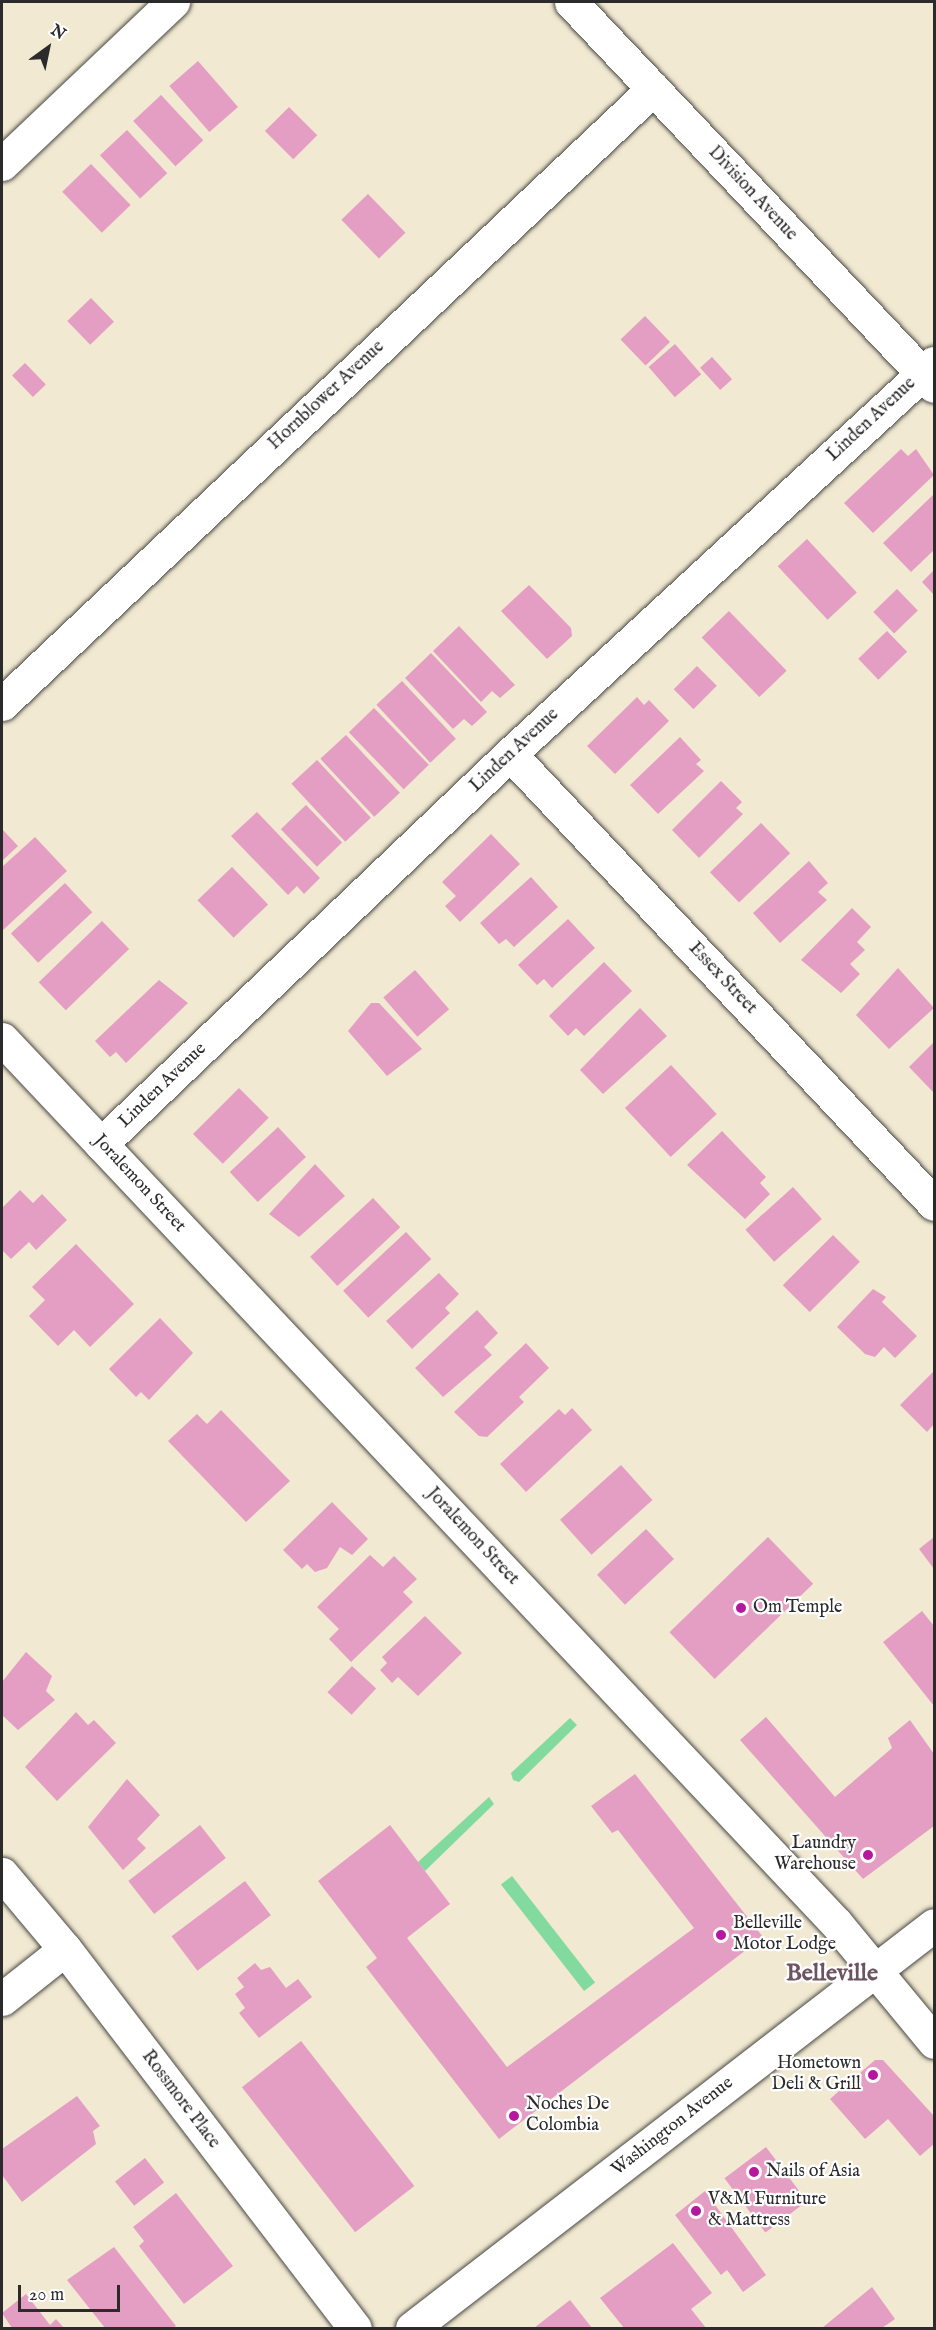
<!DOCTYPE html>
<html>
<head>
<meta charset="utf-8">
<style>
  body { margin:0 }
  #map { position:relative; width:936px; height:2330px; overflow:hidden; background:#f1e9d1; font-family:"IM FELL English",serif }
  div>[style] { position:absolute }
  .green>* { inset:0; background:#83da9f; transform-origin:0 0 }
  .building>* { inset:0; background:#e59ec3; transform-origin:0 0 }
  .roads { filter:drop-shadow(0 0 2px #494844) drop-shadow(0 0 2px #494844) }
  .minor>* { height:33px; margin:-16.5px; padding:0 16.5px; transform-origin:16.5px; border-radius:16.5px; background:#fff }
  .major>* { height:33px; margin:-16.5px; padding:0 16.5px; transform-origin:16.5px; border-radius:16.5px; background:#fff }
  .dots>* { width:16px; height:16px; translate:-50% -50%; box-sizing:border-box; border:3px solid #fff; border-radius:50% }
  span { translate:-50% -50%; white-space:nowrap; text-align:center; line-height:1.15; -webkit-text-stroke:4.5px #fff; paint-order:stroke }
  .street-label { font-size:18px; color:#2b2b2b }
  .poi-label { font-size:18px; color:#2b2b2b }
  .left { translate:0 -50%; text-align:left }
  .right { translate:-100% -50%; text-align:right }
  .district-label { font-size:24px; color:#6c5360; font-weight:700 }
  .frame { position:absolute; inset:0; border:3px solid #2b2b2b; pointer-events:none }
  .north { position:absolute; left:18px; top:18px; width:60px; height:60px; -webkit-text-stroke:4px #fff; paint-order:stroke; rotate:33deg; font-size:16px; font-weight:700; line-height:24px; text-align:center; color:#2b2b2b }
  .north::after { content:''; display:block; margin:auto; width:21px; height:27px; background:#2b2b2b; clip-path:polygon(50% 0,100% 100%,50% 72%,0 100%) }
  .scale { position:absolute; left:18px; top:2285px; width:102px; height:27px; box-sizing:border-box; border:3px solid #2b2b2b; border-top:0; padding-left:8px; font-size:18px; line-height:21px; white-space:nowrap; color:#2b2b2b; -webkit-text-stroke:4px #fff; paint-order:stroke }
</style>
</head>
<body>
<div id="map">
  <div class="green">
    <i style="clip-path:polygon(570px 1718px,577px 1725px,519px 1782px,513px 1780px,511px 1773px)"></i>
    <i style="clip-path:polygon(489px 1797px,494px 1804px,425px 1871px,418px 1862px)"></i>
    <i style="left:512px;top:1876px;width:135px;height:14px;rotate:52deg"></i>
  </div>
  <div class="building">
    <i style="left:198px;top:61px;width:61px;height:38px;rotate:49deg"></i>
    <i style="left:161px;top:95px;width:62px;height:38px;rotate:47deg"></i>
    <i style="left:289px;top:107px;width:40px;height:34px;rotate:45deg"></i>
    <i style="left:127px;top:130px;width:59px;height:37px;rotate:47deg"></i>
    <i style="left:91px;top:164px;width:57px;height:40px;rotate:46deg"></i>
    <i style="left:368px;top:194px;width:54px;height:37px;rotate:46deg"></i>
    <i style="left:91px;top:298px;width:33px;height:33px;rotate:46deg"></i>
    <i style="left:645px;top:316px;width:36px;height:34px;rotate:46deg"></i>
    <i style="left:675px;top:344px;width:40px;height:35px;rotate:49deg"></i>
    <i style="left:712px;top:357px;width:30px;height:16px;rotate:48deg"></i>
    <i style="left:25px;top:363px;width:30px;height:18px;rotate:46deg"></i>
    <i style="clip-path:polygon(901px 449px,908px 456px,916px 449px,934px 475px,873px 533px,844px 503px)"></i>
    <i style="clip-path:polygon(934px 494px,934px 550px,911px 572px,883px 543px)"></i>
    <i style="left:807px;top:539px;width:73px;height:40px;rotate:47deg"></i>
    <i style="clip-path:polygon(934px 570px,934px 595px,922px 582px)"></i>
    <i style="clip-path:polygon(529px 585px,571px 628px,572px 636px,547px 659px,501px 611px)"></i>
    <i style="left:897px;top:589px;width:30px;height:33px;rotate:46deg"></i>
    <i style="left:729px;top:611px;width:83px;height:38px;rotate:46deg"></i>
    <i style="clip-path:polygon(459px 626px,515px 685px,500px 698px,492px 691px,481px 702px,433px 651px)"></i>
    <i style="left:887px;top:631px;width:29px;height:40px;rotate:46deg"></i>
    <i style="clip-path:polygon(431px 653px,487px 712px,472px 726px,464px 719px,453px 729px,405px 678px)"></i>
    <i style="left:697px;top:666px;width:28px;height:33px;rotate:45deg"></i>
    <i style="left:402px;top:681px;width:79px;height:35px;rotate:47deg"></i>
    <i style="clip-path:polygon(637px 697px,644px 705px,649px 700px,669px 721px,615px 774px,587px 746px)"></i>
    <i style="left:374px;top:708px;width:79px;height:35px;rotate:46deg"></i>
    <i style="left:346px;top:735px;width:79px;height:35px;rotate:47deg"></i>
    <i style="clip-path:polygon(680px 737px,701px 760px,696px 764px,704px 771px,658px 814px,630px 785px)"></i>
    <i style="left:317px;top:760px;width:79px;height:35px;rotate:47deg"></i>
    <i style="clip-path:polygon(721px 781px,742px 802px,736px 808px,743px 814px,699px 858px,672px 830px)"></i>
    <i style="left:306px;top:805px;width:52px;height:35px;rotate:46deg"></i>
    <i style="clip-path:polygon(257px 812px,320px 878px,304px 894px,297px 886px,288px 895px,231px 836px)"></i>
    <i style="left:761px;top:823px;width:42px;height:71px;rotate:46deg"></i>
    <i style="clip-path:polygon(2px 829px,18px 846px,2px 861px)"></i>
    <i style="clip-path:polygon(491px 834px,520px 864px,460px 922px,445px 906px,456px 896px,442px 882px)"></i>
    <i style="clip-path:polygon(35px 837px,67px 871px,2px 931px,2px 867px)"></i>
    <i style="clip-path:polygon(809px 861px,828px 883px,818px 892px,827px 900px,780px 943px,753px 913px)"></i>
    <i style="left:232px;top:867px;width:52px;height:48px;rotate:46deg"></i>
    <i style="clip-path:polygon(531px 877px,558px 907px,514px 947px,506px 939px,499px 944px,480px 923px)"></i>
    <i style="left:65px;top:883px;width:40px;height:74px;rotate:47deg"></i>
    <i style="clip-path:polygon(852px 908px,871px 927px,857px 942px,865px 950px,850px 964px,860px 974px,841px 993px,801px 960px)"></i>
    <i style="clip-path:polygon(568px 919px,595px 948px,552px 988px,544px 979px,537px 985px,518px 965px)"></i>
    <i style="left:102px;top:921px;width:39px;height:88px;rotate:46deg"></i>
    <i style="clip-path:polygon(604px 962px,632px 991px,584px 1036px,576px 1028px,568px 1036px,549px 1016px)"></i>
    <i style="clip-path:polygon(898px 968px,934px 1008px,889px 1049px,856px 1015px)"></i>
    <i style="left:415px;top:970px;width:52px;height:42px;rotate:49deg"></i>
    <i style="clip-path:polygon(159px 980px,188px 1003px,126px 1063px,116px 1052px,110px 1057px,95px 1041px)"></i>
    <i style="clip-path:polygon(371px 1003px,379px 1003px,422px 1049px,387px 1076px,348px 1031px)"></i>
    <i style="clip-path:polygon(640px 1008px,667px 1036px,603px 1094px,580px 1070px)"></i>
    <i style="clip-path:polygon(934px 1042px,934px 1093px,909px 1067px)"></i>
    <i style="left:671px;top:1065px;width:67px;height:63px;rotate:47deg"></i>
    <i style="left:239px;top:1088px;width:42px;height:65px;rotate:45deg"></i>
    <i style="left:278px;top:1127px;width:41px;height:66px;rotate:47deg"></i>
    <i style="clip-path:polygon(722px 1131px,766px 1177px,760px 1183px,770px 1194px,745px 1219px,687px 1165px)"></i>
    <i style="clip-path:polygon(315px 1164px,345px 1196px,299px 1237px,269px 1214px)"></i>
    <i style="left:793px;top:1187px;width:43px;height:64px;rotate:48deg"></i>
    <i style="clip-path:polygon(20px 1190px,33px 1203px,42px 1194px,67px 1220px,36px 1250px,29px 1242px,11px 1259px,2px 1250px,2px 1208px)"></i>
    <i style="left:373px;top:1198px;width:40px;height:86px;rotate:47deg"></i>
    <i style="left:406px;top:1232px;width:37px;height:86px;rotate:47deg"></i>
    <i style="left:833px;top:1235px;width:38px;height:71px;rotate:45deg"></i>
    <i style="clip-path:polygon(76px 1244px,134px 1304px,90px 1347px,74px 1330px,58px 1346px,29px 1316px,45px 1300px,32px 1287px)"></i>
    <i style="clip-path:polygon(439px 1273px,459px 1294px,445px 1308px,450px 1313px,412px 1349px,386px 1321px)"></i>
    <i style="clip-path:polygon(873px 1289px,886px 1297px,882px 1302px,917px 1336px,895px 1358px,884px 1347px,875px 1357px,865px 1354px,837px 1327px)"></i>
    <i style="clip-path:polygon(477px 1310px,498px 1333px,484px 1347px,492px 1355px,443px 1397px,415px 1368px)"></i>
    <i style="clip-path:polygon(160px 1318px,193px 1353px,149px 1400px,141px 1392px,136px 1397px,109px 1369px)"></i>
    <i style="clip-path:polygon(526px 1343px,549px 1368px,519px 1397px,524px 1402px,487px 1437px,479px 1436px,454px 1412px)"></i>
    <i style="clip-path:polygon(934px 1371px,934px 1424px,927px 1432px,900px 1405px)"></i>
    <i style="clip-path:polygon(572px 1408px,592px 1430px,526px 1492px,500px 1464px,559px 1409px,565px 1415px)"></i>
    <i style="clip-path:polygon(221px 1410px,290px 1481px,246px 1522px,168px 1441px,197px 1414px,207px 1424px)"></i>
    <i style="left:621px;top:1465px;width:47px;height:82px;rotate:48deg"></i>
    <i style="clip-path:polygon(332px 1502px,368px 1539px,352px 1555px,340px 1547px,327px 1568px,315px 1572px,307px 1564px,302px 1569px,283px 1550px)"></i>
    <i style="left:646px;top:1529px;width:41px;height:67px;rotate:47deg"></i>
    <i style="left:768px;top:1537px;width:65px;height:137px;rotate:46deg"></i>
    <i style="clip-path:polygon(934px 1537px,934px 1569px,919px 1549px)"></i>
    <i style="clip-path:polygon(370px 1555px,383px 1567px,394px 1556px,417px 1579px,403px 1592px,413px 1602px,351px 1662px,329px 1639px,339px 1629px,317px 1607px)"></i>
    <i style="clip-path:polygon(922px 1611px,934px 1626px,934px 1706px,883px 1642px)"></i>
    <i style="clip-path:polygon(425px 1616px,462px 1653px,418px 1696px,398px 1677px,392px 1683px,380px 1670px,387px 1663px,382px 1657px)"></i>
    <i style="clip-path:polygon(26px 1652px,52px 1676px,46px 1691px,55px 1700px,18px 1730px,2px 1715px,2px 1682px)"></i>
    <i style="left:352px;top:1666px;width:33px;height:36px;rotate:43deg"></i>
    <i style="clip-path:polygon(76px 1712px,88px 1725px,94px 1720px,116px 1743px,57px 1801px,25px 1767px)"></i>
    <i style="clip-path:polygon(766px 1717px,835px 1797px,892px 1748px,888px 1738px,910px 1720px,934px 1754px,934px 1826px,863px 1879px,740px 1740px)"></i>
    <i style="clip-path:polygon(635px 1774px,763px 1937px,499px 2139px,366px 1967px,377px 1958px,318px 1881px,390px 1825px,450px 1904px,407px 1938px,507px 2067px,694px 1928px,618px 1830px,612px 1833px,591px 1806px)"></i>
    <i style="clip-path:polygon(127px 1779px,160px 1815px,137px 1839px,146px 1848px,123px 1870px,88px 1827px)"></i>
    <i style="left:200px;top:1825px;width:42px;height:91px;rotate:52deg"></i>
    <i style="left:245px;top:1881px;width:43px;height:92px;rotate:53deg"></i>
    <i style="clip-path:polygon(255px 1963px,261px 1970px,270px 1967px,286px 1988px,298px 1979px,312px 1997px,259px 2038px,239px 2013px,245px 2008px,235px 1994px,244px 1987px,237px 1978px)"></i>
    <i style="left:301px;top:2041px;width:184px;height:75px;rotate:52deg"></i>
    <i style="clip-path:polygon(875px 2060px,883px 2060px,934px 2116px,934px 2144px,920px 2156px,888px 2119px,865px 2139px,830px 2099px)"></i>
    <i style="clip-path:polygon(77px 2096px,100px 2126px,93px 2131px,96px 2144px,22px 2202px,2px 2175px,2px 2149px)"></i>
    <i style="left:766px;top:2147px;width:68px;height:52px;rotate:53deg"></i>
    <i style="left:145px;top:2158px;width:31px;height:38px;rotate:52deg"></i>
    <i style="clip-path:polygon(705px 2191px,766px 2275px,743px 2292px,727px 2270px,721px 2275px,675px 2215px)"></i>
    <i style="clip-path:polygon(176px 2193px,233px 2266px,184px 2304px,139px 2246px,144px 2241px,133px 2227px)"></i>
    <i style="clip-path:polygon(673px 2243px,712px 2293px,691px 2309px,706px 2328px,624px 2328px,600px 2298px)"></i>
    <i style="clip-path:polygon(114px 2247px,176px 2326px,173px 2328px,105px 2328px,67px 2280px)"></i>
    <i style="clip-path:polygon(872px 2287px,895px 2319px,882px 2328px,822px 2328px)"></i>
    <i style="clip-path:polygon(26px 2294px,50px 2325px,56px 2319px,64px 2328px,12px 2328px,2px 2313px)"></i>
    <i style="clip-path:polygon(570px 2300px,592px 2328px,534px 2328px)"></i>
  </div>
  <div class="roads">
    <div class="minor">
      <i style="left:571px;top:2px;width:528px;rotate:46.61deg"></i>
      <i style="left:2px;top:164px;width:236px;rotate:-43.5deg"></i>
      <i style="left:2px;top:704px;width:896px;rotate:-43.37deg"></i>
      <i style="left:510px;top:754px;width:618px;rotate:46.7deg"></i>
      <i style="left:2px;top:1039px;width:1215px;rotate:46.67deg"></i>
      <i style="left:836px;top:1923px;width:154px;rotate:50.5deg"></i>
      <i style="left:101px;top:1144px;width:565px;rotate:-43.64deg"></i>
      <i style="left:510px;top:754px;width:577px;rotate:-42.68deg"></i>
      <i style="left:2px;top:1874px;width:98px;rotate:50deg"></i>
      <i style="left:65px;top:1949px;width:477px;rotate:52.6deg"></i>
      <i style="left:2px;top:1999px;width:80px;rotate:-38.4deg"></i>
    </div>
    <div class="major">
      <i style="left:412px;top:2328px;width:659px;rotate:-37.67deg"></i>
    </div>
  </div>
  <div class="dots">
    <i style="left:741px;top:1608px;background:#b5179e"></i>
    <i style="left:868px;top:1855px;background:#b5179e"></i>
    <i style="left:721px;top:1935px;background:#b5179e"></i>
    <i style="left:873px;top:2075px;background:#b5179e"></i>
    <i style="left:514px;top:2116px;background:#b5179e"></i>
    <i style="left:754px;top:2172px;background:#b5179e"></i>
    <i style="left:696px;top:2211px;background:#b5179e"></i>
  </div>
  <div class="street-label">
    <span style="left:752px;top:194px;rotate:47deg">Division Avenue</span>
    <span style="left:327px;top:396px;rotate:-43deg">Hornblower Avenue</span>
    <span style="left:872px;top:420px;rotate:-43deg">Linden Avenue</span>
    <span style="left:515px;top:751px;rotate:-43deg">Linden Avenue</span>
    <span style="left:722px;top:979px;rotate:47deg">Essex Street</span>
    <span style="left:163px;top:1086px;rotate:-44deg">Linden Avenue</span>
    <span style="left:139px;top:1184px;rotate:47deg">Joralemon Street</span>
    <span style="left:472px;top:1537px;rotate:47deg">Joralemon Street</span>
    <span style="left:180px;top:2100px;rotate:53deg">Rossmore Place</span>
    <span style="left:673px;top:2127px;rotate:-38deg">Washington Avenue</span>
  </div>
  <div class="poi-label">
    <span class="left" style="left:753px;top:1608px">Om Temple</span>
    <span class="right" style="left:856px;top:1855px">Laundry<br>Warehouse</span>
    <span class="left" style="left:733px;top:1935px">Belleville<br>Motor Lodge</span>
    <span class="right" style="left:861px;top:2075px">Hometown<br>Deli &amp; Grill</span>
    <span class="left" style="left:526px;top:2116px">Noches De<br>Colombia</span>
    <span class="left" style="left:766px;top:2172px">Nails of Asia</span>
    <span class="left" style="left:708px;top:2211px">V&amp;M Furniture<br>&amp; Mattress</span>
  </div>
  <div class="district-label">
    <span style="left:832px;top:1974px">Belleville</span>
  </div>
  <div class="frame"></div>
  <div class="north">N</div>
  <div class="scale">20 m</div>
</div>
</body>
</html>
